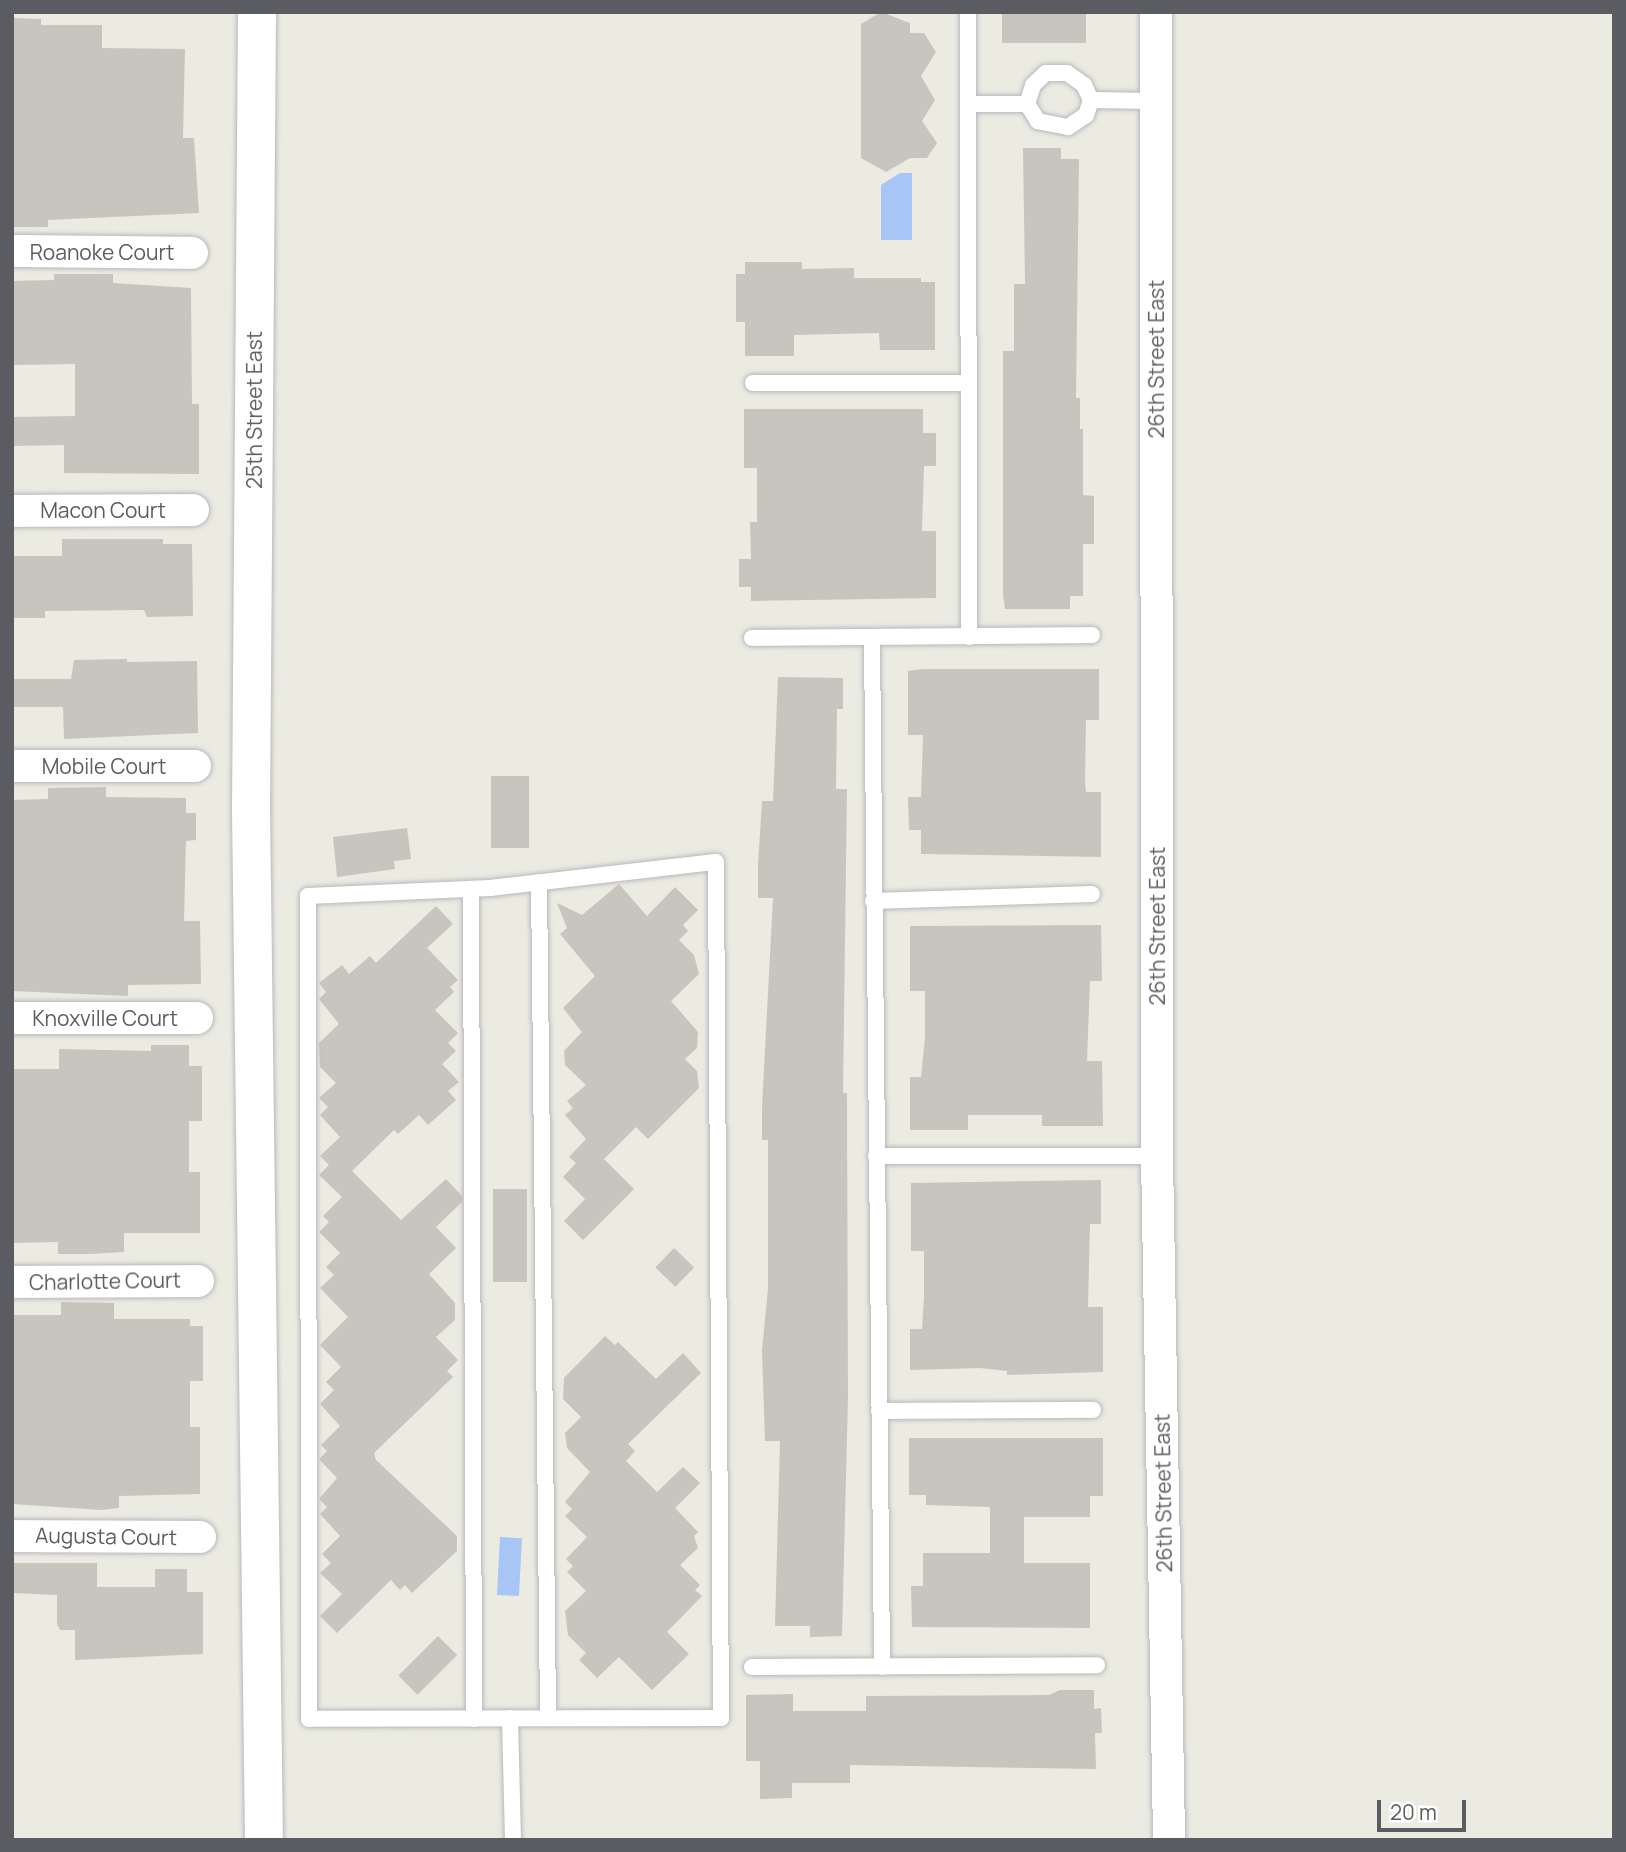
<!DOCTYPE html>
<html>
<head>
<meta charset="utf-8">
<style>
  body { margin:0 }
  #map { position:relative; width:1626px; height:1852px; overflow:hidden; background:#ebebe2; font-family:Manrope,sans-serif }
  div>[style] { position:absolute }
  .water>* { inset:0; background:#a8c6f5; transform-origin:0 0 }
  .building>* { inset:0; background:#c7c5be; transform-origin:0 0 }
  .roads { filter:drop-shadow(0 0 2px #b7b8bd) drop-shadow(0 0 2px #b7b8bd) }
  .lane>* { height:16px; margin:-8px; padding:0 8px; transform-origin:8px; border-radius:8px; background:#fff }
  .street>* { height:32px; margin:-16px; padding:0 16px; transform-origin:16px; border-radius:16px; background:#fff }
  .secondary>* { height:38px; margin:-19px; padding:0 19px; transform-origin:19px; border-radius:19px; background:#fff }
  span { translate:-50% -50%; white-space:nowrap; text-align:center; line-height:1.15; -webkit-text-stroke:5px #fff; paint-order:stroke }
  .street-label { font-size:21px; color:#5a5c61 }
  .frame { position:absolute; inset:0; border:14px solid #5a5c61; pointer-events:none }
  .scale { position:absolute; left:1377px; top:1800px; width:89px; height:32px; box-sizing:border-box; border:4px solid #5a5c61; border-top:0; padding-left:9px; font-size:21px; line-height:24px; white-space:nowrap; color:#5a5c61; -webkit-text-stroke:5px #fff; paint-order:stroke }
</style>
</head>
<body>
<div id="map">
  <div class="water">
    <i style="clip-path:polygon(900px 173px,912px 173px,912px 240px,881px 240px,881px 185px)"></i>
    <i style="left:500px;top:1537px;width:22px;height:58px;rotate:3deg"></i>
  </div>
  <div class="building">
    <i style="clip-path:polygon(881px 12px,910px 23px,910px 33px,924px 33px,936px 52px,921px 76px,935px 100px,922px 121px,937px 143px,927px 158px,910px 158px,886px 172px,861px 158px,861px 24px)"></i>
    <i style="left:1002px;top:12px;width:84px;height:31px"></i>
    <i style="clip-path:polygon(12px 18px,41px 19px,41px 25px,102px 25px,102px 48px,185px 49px,183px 138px,194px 138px,199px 213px,48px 220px,48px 227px,12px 227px)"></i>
    <i style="clip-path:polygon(1023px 148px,1061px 148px,1061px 159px,1079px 159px,1076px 398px,1080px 398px,1080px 429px,1083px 429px,1083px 495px,1094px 496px,1094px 544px,1083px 544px,1083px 596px,1070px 596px,1070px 609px,1005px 609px,1003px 595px,1003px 351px,1014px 351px,1014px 284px,1025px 284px)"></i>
    <i style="clip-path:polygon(745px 262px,802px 262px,802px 269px,854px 268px,854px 278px,921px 278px,921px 282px,935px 282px,935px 350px,880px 350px,879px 333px,794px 335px,794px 356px,745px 356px,745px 322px,736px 322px,736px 274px,745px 274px)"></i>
    <i style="clip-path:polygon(54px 274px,113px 274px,113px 283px,191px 288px,192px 404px,199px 404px,199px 474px,64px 473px,64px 445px,12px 446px,12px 417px,75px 416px,75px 364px,12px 365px,12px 281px,54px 280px)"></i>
    <i style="clip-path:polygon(744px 409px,923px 409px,923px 433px,936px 433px,936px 466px,924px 466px,922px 531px,936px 531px,936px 598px,751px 601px,751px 587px,739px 587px,739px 559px,751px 559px,750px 522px,757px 522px,757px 468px,744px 468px)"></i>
    <i style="clip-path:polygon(62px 539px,163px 539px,163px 544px,192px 544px,193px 616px,147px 617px,144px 610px,45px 611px,45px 618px,12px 618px,12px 556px,62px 556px)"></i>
    <i style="clip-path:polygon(127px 659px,127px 662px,197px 661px,198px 733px,64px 739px,63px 707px,12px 707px,12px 679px,71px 679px,74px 660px)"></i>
    <i style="clip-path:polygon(922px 669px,1099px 669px,1099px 720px,1086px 720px,1085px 780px,1086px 792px,1101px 792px,1101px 857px,921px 854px,921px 830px,909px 830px,908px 797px,921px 797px,923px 735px,908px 735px,908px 671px)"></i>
    <i style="clip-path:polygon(778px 677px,843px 678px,843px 709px,837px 709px,836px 789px,847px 789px,843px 1093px,847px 1093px,848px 1397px,842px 1636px,810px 1637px,810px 1626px,775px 1626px,780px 1441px,765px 1441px,762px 1350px,768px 1288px,768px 1140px,762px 1140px,762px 1107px,773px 898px,758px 898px,758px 864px,762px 801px,773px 801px)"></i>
    <i style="left:491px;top:776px;width:38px;height:72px"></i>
    <i style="clip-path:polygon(106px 787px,106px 797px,186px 798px,186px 813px,196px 813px,196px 840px,186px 841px,184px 921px,200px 921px,201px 984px,128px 985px,128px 996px,12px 991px,12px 800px,48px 799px,48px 788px)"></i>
    <i style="clip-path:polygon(407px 828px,411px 859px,394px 861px,395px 869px,337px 877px,333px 837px)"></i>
    <i style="clip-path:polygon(619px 884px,647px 916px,675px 887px,698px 910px,683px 925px,688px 931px,679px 940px,694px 955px,699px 974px,671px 1001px,698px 1032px,697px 1048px,685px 1059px,697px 1071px,699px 1088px,648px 1139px,636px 1127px,604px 1159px,634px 1189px,583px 1240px,564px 1221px,585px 1199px,563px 1177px,576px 1163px,569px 1157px,586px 1139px,565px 1115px,573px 1108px,567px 1101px,586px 1085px,565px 1065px,564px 1051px,582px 1032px,563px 1008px,595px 976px,560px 934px,567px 928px,557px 903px,582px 915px)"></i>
    <i style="clip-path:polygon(436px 906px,453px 924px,427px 948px,458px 980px,450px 987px,454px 992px,435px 1010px,458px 1033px,448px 1043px,456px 1051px,442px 1064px,459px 1082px,448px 1091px,456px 1100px,428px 1125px,419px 1115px,398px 1134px,394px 1130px,352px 1171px,401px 1220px,446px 1179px,462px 1196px,462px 1202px,436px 1227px,456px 1248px,429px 1274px,455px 1303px,455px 1320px,436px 1337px,458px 1360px,447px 1371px,453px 1377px,374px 1453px,376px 1460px,457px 1536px,457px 1551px,412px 1593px,405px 1585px,400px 1590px,391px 1580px,337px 1633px,320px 1616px,342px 1594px,320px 1573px,331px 1563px,322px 1554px,340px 1536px,320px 1514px,327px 1507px,319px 1499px,337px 1478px,319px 1459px,327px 1451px,321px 1445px,340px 1426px,320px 1404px,334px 1390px,326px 1382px,341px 1367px,320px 1345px,348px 1317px,320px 1288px,334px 1275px,326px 1267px,340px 1253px,319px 1232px,329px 1222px,323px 1216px,342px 1197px,319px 1175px,329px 1165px,320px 1156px,340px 1137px,320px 1115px,328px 1107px,319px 1098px,336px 1083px,320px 1067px,319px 1043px,339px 1024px,319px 999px,326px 992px,319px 983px,342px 965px,349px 974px,370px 956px,376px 963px)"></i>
    <i style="clip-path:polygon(1101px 925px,1102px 981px,1090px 981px,1087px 1061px,1102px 1061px,1103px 1126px,1042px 1126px,1042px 1115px,968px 1115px,968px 1130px,910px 1130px,910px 1077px,921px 1077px,925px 1038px,925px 991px,910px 991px,910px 926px)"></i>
    <i style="clip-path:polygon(151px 1045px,189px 1045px,189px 1066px,202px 1066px,202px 1121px,189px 1121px,189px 1172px,200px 1172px,200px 1233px,124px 1233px,124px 1252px,90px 1254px,58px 1254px,58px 1242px,12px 1243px,12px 1069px,59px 1069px,59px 1049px,151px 1051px)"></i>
    <i style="clip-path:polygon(1101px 1180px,1101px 1224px,1090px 1224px,1088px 1307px,1103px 1307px,1103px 1372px,1007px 1375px,1007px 1371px,980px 1368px,910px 1370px,910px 1329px,922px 1329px,924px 1297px,924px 1251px,911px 1251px,911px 1183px)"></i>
    <i style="left:493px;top:1189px;width:34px;height:93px"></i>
    <i style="left:674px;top:1248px;width:28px;height:27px;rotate:44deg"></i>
    <i style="clip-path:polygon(61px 1302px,114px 1303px,114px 1319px,190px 1319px,190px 1326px,203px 1326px,203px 1381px,190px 1381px,190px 1427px,200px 1427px,200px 1494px,119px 1496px,119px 1508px,101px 1510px,12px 1504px,12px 1315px,61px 1315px)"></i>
    <i style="clip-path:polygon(605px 1336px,615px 1345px,618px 1342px,656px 1379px,683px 1353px,701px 1373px,628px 1444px,635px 1451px,626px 1461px,657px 1492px,683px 1467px,700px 1483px,675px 1508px,698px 1532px,694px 1536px,698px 1548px,680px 1565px,700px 1585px,695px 1590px,702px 1596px,667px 1632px,689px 1654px,652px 1690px,619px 1657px,597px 1678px,579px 1660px,586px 1653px,568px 1635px,565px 1611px,586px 1591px,567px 1572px,573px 1566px,566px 1559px,587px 1537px,565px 1516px,572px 1509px,565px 1502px,590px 1472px,567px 1448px,565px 1433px,581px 1417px,563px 1399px,564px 1378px)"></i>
    <i style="clip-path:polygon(909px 1438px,1103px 1438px,1103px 1496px,1090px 1496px,1090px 1517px,1024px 1517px,1024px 1563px,1090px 1563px,1090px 1628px,912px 1627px,911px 1586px,923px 1586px,923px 1553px,990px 1553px,990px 1507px,926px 1505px,926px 1495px,909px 1495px)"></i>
    <i style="clip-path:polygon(12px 1563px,97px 1563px,97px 1587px,155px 1587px,155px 1569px,187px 1569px,187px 1592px,203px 1592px,203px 1654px,75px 1660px,75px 1630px,60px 1630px,57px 1624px,57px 1595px,12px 1593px)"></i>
    <i style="left:438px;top:1636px;width:27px;height:56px;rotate:45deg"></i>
    <i style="clip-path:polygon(1060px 1690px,1094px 1690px,1094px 1709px,1101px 1708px,1102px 1733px,1095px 1733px,1096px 1769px,850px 1765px,850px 1783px,792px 1783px,792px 1798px,760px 1799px,760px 1761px,746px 1761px,746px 1695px,793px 1694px,793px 1711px,866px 1711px,866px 1696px,1049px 1695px)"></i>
  </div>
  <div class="roads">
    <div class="lane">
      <i style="left:968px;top:12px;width:625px;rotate:89.91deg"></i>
      <i style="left:1091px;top:100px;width:65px;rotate:0.9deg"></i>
      <i style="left:968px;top:104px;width:59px"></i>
      <i style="left:1027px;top:104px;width:20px;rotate:-72deg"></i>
      <i style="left:1033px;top:85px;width:18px;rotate:-43deg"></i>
      <i style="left:1046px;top:73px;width:21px"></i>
      <i style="left:1067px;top:73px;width:21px;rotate:35deg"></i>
      <i style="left:1084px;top:85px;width:17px;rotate:65deg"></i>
      <i style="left:1091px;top:100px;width:16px;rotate:108deg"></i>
      <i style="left:1086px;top:115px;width:22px;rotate:146deg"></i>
      <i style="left:1068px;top:127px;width:31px;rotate:-169deg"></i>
      <i style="left:1038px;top:121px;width:20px;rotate:-123deg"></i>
      <i style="left:753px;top:383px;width:216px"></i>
      <i style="left:752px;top:638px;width:340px;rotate:-0.5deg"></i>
      <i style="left:872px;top:638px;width:1029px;rotate:89.44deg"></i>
      <i style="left:716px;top:862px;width:856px;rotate:89.67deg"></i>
      <i style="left:721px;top:1718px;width:412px;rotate:179.9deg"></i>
      <i style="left:309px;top:1719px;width:823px;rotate:-90.07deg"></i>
      <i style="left:308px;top:896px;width:182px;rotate:-2.5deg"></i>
      <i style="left:490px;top:888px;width:227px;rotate:-6.6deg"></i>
      <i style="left:539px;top:882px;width:836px;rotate:89.38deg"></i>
      <i style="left:471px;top:889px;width:830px;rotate:89.79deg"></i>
      <i style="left:873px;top:901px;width:219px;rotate:-1.8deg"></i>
      <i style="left:876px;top:1156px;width:281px"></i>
      <i style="left:879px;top:1411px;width:214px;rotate:-0.3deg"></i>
      <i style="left:752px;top:1667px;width:345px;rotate:-0.3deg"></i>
      <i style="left:510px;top:1718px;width:122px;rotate:88.6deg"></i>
    </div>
    <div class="street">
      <i style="left:1156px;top:12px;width:1144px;rotate:89.95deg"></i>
      <i style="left:1157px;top:1156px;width:684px;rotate:88.99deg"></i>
      <i style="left:12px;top:251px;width:180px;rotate:0.6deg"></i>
      <i style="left:12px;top:511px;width:181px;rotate:-0.3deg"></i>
      <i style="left:12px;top:766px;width:183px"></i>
      <i style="left:12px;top:1018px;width:185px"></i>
      <i style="left:12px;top:1282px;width:186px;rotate:-0.3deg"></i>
      <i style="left:12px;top:1536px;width:188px;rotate:0.3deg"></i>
    </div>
    <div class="secondary">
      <i style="left:257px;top:12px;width:796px;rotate:90.43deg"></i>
      <i style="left:251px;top:808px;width:1032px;rotate:89.28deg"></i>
    </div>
  </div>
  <div class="street-label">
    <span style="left:102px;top:252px">Roanoke Court</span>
    <span style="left:1156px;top:359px;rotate:-90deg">26th Street East</span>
    <span style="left:254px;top:410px;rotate:-90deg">25th Street East</span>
    <span style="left:103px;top:510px">Macon Court</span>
    <span style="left:104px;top:766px">Mobile Court</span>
    <span style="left:1157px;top:926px;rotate:-90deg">26th Street East</span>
    <span style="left:105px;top:1018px">Knoxville Court</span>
    <span style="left:105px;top:1281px;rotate:-1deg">Charlotte Court</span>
    <span style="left:1163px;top:1493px;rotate:-91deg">26th Street East</span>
    <span style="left:106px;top:1536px;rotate:1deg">Augusta Court</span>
  </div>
  <div class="frame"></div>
  <div class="scale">20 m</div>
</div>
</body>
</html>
